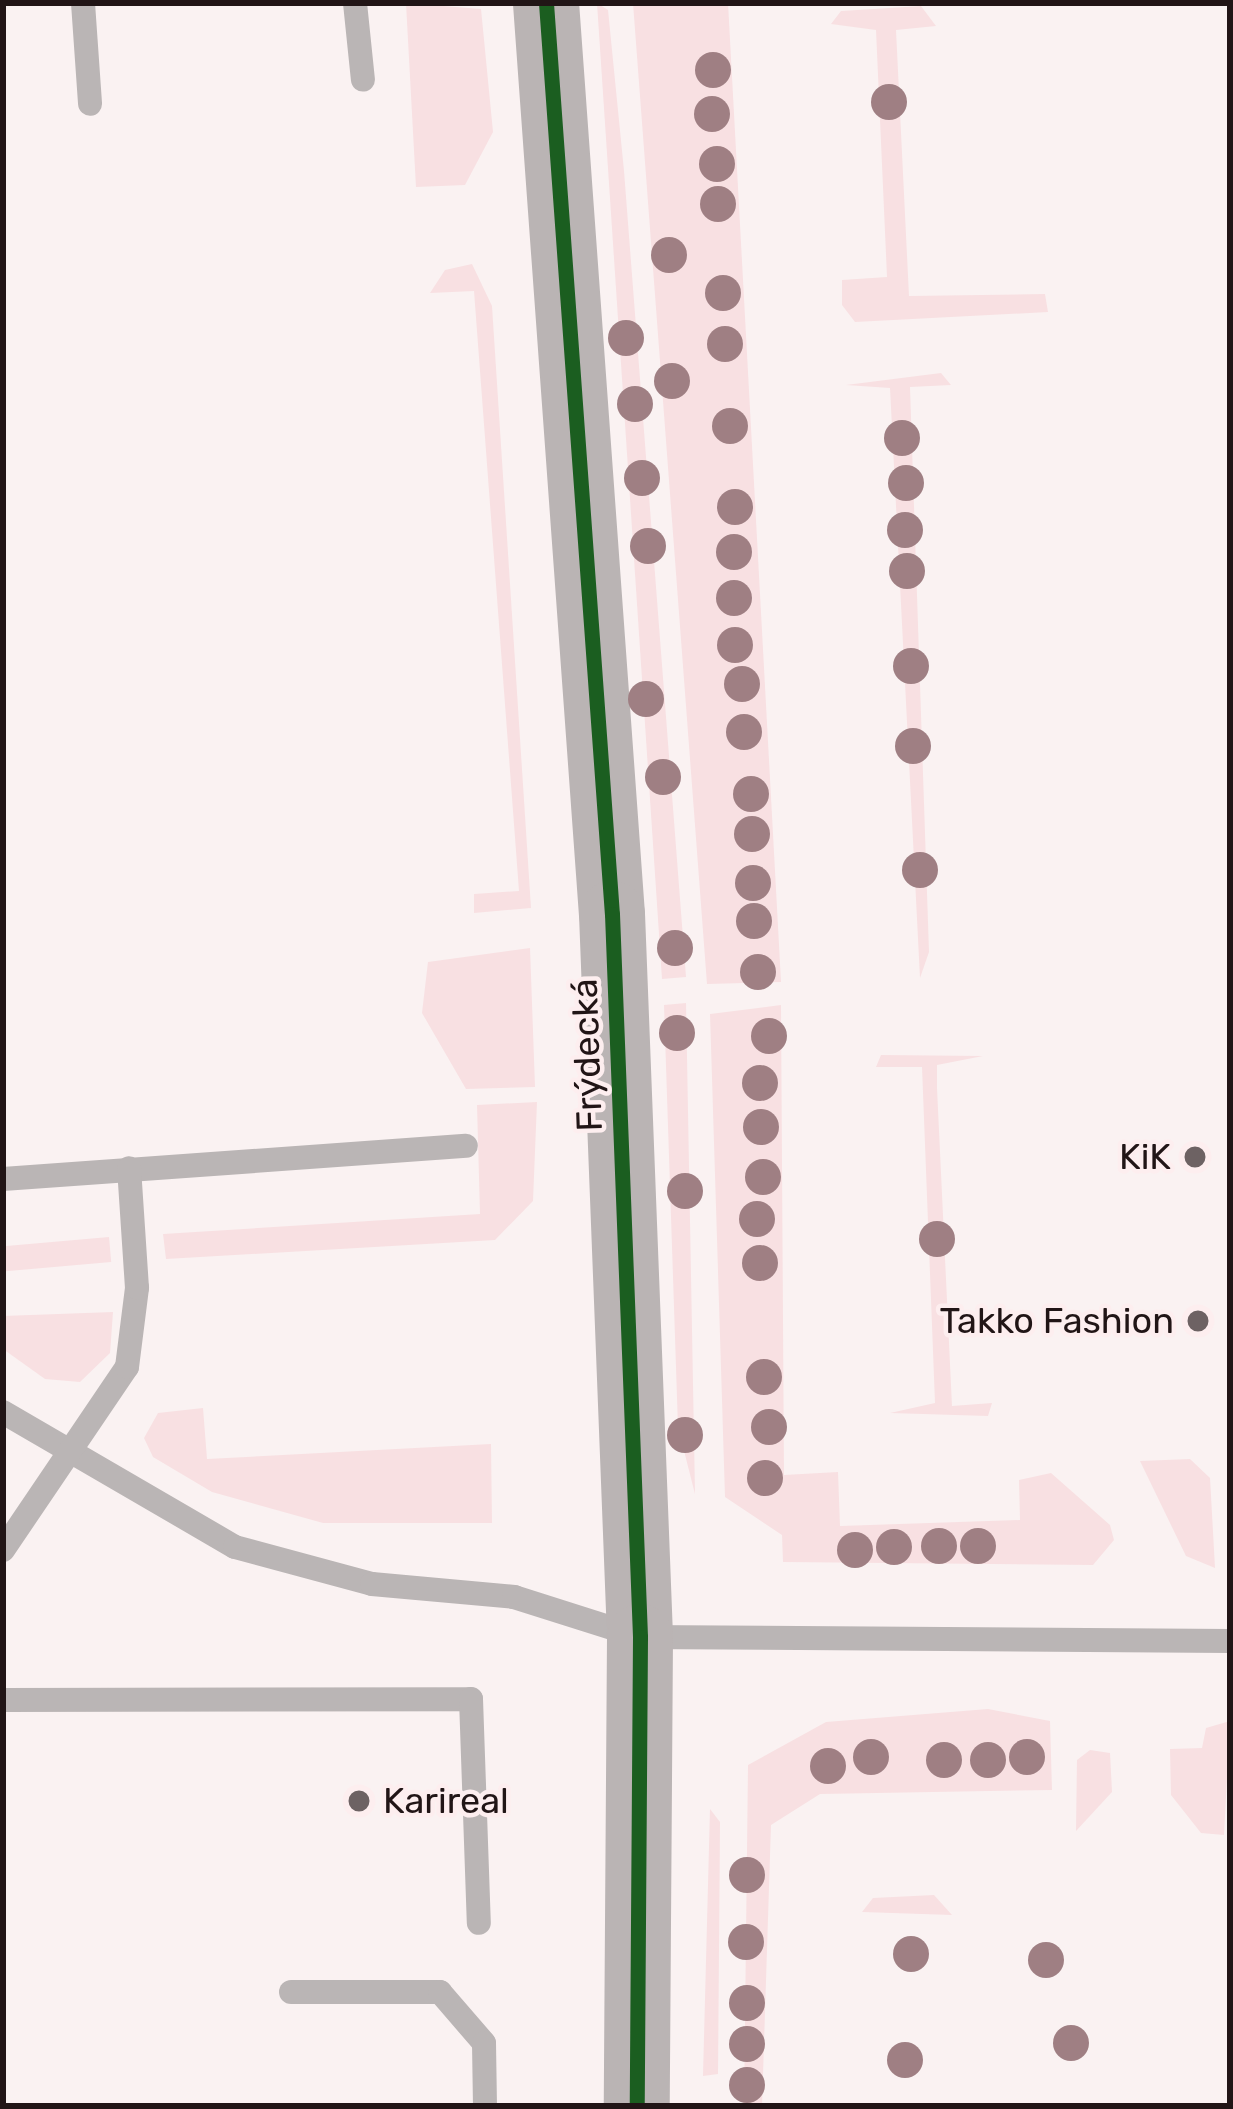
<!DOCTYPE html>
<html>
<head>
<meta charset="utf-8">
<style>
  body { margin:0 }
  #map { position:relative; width:1233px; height:2109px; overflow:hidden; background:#faf2f2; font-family:Rubik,sans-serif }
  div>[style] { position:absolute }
  .green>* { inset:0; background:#f8e0e2; transform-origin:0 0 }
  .lane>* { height:24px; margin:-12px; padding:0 12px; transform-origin:12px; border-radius:12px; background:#bab5b5 }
  .secondary>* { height:66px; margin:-33px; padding:0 33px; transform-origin:33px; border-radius:33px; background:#bab4b4 }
  .cycleway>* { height:15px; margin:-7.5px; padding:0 7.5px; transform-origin:7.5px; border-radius:7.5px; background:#1b5e20 }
  .trees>* { width:36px; height:36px; margin:-18px; border-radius:50%; background:#9f7f83 }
  .dots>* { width:33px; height:33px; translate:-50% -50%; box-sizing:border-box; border:6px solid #fdeeef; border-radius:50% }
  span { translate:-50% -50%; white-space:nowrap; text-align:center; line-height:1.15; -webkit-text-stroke:9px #fdeeef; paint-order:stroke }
  .street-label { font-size:36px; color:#211516 }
  .poi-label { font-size:36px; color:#211516 }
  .right { translate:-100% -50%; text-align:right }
  .left { translate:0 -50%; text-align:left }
  .frame { position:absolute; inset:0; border:6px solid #211516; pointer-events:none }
</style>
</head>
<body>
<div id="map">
  <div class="green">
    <i style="clip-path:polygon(406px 3px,481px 9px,493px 132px,465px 185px,416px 187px)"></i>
    <i style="clip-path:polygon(597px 3px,608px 10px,624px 171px,686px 977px,662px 979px)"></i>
    <i style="clip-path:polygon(633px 3px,728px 3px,781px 982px,707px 984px)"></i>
    <i style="clip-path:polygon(921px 6px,936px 26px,896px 30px,909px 296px,1045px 294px,1048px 312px,855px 322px,842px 305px,842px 280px,887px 277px,876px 30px,831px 24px,841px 11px)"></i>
    <i style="clip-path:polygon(472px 264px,492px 306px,531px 908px,474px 913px,474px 894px,519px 891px,474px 291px,430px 293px,445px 270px)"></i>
    <i style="clip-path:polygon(941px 373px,951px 385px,910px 387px,929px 952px,920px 978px,890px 388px,846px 385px)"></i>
    <i style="clip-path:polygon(530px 948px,535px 1087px,466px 1089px,422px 1013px,428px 962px)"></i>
    <i style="clip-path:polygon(686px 1003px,695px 1494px,678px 1427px,664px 1005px)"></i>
    <i style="clip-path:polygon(781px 1005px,784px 1475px,838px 1472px,840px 1526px,1020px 1520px,1019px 1480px,1051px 1473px,1110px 1525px,1114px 1540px,1093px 1565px,783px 1562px,782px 1535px,725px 1497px,710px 1014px)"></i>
    <i style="clip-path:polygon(881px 1055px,983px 1056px,937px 1065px,937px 1088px,952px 1406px,992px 1403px,988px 1416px,890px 1413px,935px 1403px,922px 1067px,876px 1067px)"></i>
    <i style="clip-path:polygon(537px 1102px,533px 1201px,495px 1240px,166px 1259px,163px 1234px,480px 1214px,477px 1105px)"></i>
    <i style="left:109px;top:1237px;width:25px;height:106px;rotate:85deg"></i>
    <i style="clip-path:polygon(113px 1312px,110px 1353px,80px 1382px,45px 1379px,3px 1349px,3px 1316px)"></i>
    <i style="clip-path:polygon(203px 1408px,207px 1459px,491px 1444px,492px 1523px,323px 1523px,212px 1492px,153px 1457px,144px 1438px,158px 1413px)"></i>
    <i style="clip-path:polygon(1190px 1459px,1210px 1478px,1215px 1568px,1186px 1556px,1140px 1461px)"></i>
    <i style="clip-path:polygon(988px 1709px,1050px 1721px,1052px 1790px,820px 1794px,771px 1825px,762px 2106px,744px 2106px,748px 1765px,826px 1722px)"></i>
    <i style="clip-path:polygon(1230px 1721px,1224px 1835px,1201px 1833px,1171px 1795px,1170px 1749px,1202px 1748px,1206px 1728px)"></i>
    <i style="clip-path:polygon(1090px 1750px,1110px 1753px,1112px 1792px,1076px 1831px,1077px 1760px)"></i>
    <i style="clip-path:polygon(710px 1809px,720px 1822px,718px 2074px,703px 2076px)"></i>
    <i style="clip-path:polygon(934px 1895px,952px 1915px,862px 1912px,873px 1898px)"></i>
  </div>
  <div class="lane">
    <i style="left:83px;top:3px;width:101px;rotate:86deg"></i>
    <i style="left:355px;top:3px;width:77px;rotate:84.1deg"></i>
    <i style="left:3px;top:1179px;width:464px;rotate:-4.1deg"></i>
    <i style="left:3px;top:1412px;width:268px;rotate:30.2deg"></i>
    <i style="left:235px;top:1547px;width:142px;rotate:15.1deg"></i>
    <i style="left:372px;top:1584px;width:143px;rotate:5.2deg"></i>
    <i style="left:514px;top:1597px;width:132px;rotate:17.6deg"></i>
    <i style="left:640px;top:1637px;width:590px;rotate:0.39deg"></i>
    <i style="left:3px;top:1550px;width:221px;rotate:-55.9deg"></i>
    <i style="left:127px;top:1367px;width:80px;rotate:-82.8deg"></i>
    <i style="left:137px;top:1288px;width:120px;rotate:-93.8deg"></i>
    <i style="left:3px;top:1700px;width:468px;rotate:-0.1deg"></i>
    <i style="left:471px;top:1699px;width:224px;rotate:88deg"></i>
    <i style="left:291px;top:1992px;width:149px"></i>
    <i style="left:440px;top:1992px;width:67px;rotate:49.2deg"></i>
    <i style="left:484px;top:2043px;width:63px;rotate:89.1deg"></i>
  </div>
  <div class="secondary">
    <i style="left:546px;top:3px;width:913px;rotate:85.86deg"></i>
    <i style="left:612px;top:914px;width:724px;rotate:87.78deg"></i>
    <i style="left:640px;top:1637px;width:469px;rotate:90.4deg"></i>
  </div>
  <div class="cycleway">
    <i style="left:546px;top:3px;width:913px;rotate:85.86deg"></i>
    <i style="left:612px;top:914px;width:724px;rotate:87.78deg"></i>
    <i style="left:640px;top:1637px;width:469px;rotate:90.4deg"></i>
  </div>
  <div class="trees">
    <i style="left:713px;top:70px"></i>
    <i style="left:889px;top:102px"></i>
    <i style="left:712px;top:114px"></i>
    <i style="left:717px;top:164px"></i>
    <i style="left:718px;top:204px"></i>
    <i style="left:669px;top:255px"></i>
    <i style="left:723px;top:293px"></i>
    <i style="left:626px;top:338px"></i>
    <i style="left:725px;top:344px"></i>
    <i style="left:672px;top:381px"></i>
    <i style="left:635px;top:404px"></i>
    <i style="left:730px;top:426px"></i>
    <i style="left:902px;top:438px"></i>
    <i style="left:642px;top:478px"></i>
    <i style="left:906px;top:483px"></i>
    <i style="left:735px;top:507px"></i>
    <i style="left:905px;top:530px"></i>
    <i style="left:648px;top:546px"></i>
    <i style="left:734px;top:552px"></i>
    <i style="left:907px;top:571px"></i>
    <i style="left:734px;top:598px"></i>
    <i style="left:735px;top:645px"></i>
    <i style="left:911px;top:666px"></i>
    <i style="left:742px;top:684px"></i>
    <i style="left:646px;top:699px"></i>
    <i style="left:744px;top:732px"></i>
    <i style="left:913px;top:746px"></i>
    <i style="left:663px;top:777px"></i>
    <i style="left:751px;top:794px"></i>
    <i style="left:752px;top:834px"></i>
    <i style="left:920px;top:870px"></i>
    <i style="left:753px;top:883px"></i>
    <i style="left:754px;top:921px"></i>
    <i style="left:675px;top:948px"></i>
    <i style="left:758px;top:972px"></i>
    <i style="left:677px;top:1033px"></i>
    <i style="left:769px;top:1036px"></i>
    <i style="left:760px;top:1083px"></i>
    <i style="left:761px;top:1127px"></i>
    <i style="left:763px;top:1177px"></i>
    <i style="left:685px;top:1191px"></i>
    <i style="left:757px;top:1219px"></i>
    <i style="left:937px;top:1239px"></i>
    <i style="left:760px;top:1263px"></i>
    <i style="left:764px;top:1377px"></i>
    <i style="left:769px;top:1427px"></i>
    <i style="left:685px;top:1435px"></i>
    <i style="left:765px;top:1478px"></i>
    <i style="left:939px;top:1546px"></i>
    <i style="left:978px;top:1546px"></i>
    <i style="left:894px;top:1547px"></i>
    <i style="left:855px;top:1550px"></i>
    <i style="left:871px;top:1757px"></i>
    <i style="left:1027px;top:1757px"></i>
    <i style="left:944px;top:1760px"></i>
    <i style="left:988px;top:1760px"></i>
    <i style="left:828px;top:1766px"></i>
    <i style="left:747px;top:1875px"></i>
    <i style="left:746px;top:1942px"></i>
    <i style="left:911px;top:1954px"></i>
    <i style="left:1046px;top:1960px"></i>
    <i style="left:747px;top:2003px"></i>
    <i style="left:1071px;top:2043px"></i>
    <i style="left:747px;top:2044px"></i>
    <i style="left:905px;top:2060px"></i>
    <i style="left:747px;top:2085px"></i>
  </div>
  <div class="dots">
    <i style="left:1195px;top:1157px;background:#6d6263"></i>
    <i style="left:1198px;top:1321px;background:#6d6263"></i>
    <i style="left:359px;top:1801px;background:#6d6263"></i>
  </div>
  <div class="street-label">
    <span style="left:587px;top:1055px;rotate:-92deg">Frýdecká</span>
  </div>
  <div class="poi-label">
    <span class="right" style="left:1171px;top:1157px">KiK</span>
    <span class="right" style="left:1174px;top:1321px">Takko Fashion</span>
    <span class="left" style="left:383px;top:1801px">Karireal</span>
  </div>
  <div class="frame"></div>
</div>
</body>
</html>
